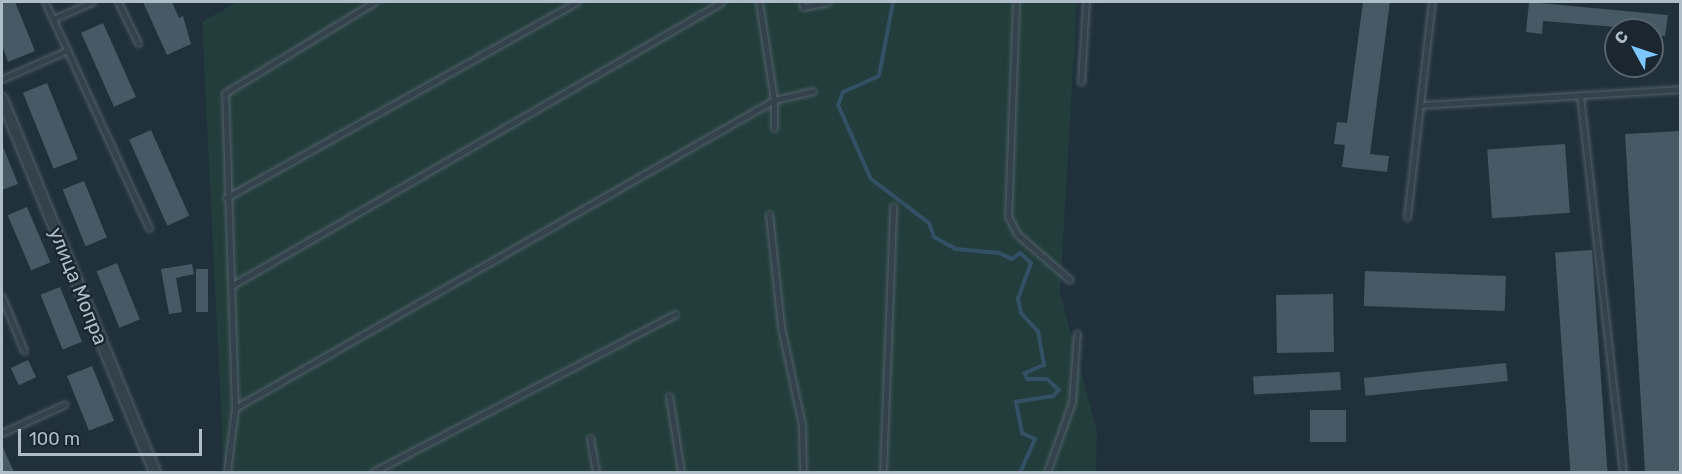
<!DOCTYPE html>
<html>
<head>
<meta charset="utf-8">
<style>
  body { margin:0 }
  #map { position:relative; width:1682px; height:474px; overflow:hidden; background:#20313c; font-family:Rubik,sans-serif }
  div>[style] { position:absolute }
  .green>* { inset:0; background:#223d3b }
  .stream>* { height:4px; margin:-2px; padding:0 2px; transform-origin:2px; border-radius:2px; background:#335064 }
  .building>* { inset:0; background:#465965; transform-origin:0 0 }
  .roads { filter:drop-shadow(0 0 2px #526069) drop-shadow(0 0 2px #526069) }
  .service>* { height:5px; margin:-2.5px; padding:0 2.5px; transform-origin:2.5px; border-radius:2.5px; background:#34424c }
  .minor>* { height:10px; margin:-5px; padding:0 5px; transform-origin:5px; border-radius:5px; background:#34424c }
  span { translate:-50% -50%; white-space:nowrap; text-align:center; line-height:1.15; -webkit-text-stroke:5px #1a2730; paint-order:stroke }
  .street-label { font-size:20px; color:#afbdc8 }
  .frame { position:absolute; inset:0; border:3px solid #afbdc8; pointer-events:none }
  .north { position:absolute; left:1604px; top:18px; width:60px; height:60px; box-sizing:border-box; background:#1a2730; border:2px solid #56636d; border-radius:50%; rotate:310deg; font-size:16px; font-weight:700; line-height:24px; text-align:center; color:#afbdc8 }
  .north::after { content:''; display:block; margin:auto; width:21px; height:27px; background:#7ec6fe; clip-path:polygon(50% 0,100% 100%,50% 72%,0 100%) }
  .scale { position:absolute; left:18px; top:429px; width:184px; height:27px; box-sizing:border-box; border:3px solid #afbdc8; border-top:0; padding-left:8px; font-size:18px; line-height:21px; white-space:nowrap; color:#afbdc8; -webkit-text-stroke:4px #1a2730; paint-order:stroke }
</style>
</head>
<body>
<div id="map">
  <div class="green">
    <i style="clip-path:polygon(237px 2px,1077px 2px,1060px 292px,1097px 432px,1096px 472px,224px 472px,202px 22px)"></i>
  </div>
  <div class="stream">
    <i style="left:893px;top:2px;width:75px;rotate:100.7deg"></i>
    <i style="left:879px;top:76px;width:39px;rotate:156deg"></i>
    <i style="left:843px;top:92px;width:14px;rotate:111deg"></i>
    <i style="left:838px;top:105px;width:81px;rotate:66deg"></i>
    <i style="left:871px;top:179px;width:73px;rotate:37.2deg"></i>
    <i style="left:929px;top:223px;width:15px;rotate:70deg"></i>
    <i style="left:934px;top:237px;width:25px;rotate:29deg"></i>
    <i style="left:956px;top:249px;width:43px;rotate:5.3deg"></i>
    <i style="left:999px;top:253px;width:14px;rotate:25deg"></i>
    <i style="left:1012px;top:259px;width:10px;rotate:-37deg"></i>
    <i style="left:1020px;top:253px;width:15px;rotate:42deg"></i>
    <i style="left:1031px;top:263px;width:38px;rotate:110deg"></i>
    <i style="left:1018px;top:299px;width:14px;rotate:78deg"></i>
    <i style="left:1021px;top:313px;width:25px;rotate:47deg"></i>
    <i style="left:1038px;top:331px;width:35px;rotate:80deg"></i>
    <i style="left:1044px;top:365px;width:21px;rotate:157deg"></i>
    <i style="left:1025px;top:373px;width:6px;rotate:72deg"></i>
    <i style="left:1027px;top:379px;width:20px"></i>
    <i style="left:1047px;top:379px;width:16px;rotate:43deg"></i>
    <i style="left:1059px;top:390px;width:8px;rotate:135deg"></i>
    <i style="left:1053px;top:396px;width:37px;rotate:171deg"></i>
    <i style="left:1016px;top:402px;width:32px;rotate:79deg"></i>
    <i style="left:1022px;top:433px;width:14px;rotate:25deg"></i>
    <i style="left:1035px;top:439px;width:36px;rotate:114deg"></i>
  </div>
  <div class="building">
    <i style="clip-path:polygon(2px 2px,15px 2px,35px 51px,8px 62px,2px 45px)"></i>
    <i style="clip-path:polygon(143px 2px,172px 2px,179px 18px,183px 16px,191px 44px,167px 55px)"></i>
    <i style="clip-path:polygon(1363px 2px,1390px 2px,1370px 154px,1389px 156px,1387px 172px,1342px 167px,1345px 145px,1334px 144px,1337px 122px,1347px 123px)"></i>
    <i style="clip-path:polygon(1529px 2px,1668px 15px,1665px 36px,1652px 35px,1652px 30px,1543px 21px,1542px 34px,1526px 32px)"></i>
    <i style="left:103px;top:23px;width:81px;height:24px;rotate:66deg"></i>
    <i style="left:47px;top:83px;width:82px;height:26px;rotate:68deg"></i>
    <i style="left:151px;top:130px;width:94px;height:24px;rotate:66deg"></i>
    <i style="clip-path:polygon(1680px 131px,1680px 472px,1645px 472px,1625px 134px)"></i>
    <i style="clip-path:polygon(2px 144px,18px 184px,2px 190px)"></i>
    <i style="left:1565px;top:144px;width:69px;height:78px;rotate:86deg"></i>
    <i style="left:84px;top:181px;width:61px;height:23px;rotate:68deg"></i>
    <i style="left:27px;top:207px;width:60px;height:21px;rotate:67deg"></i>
    <i style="left:1592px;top:250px;width:223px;height:37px;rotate:86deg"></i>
    <i style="left:117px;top:263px;width:61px;height:22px;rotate:68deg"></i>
    <i style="clip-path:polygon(192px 264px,194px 274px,176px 278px,182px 312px,169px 314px,161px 269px)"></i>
    <i style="left:196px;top:269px;width:12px;height:43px"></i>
    <i style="left:1365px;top:271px;width:141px;height:35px;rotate:2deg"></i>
    <i style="left:60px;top:287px;width:59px;height:21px;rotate:68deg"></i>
    <i style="left:1333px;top:294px;width:58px;height:57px;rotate:89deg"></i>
    <i style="left:28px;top:360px;width:19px;height:19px;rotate:65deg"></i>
    <i style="left:1506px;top:363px;width:18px;height:143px;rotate:84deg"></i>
    <i style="left:92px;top:366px;width:59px;height:27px;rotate:68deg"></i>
    <i style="left:1340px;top:372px;width:18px;height:87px;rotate:87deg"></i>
    <i style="left:1310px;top:410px;width:36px;height:32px"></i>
    <i style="clip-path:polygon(2px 445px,14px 472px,2px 472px)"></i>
  </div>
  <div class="roads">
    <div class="service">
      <i style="left:45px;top:2px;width:249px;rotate:65.3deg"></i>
      <i style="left:118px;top:2px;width:46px;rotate:64deg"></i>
      <i style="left:759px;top:2px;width:99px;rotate:81.3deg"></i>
      <i style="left:774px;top:100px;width:28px;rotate:90deg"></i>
      <i style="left:802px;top:2px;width:5px;rotate:79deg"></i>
      <i style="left:803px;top:7px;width:25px;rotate:-11deg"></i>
      <i style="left:1016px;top:2px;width:214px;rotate:92.1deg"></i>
      <i style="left:1008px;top:216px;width:20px;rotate:63deg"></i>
      <i style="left:1017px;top:234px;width:70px;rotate:41deg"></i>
      <i style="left:53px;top:19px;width:43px;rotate:-23.6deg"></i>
      <i style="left:2px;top:79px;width:72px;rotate:-23.7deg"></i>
      <i style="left:1081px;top:82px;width:80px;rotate:-86.4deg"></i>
      <i style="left:1580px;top:95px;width:379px;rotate:83.5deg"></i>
      <i style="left:1420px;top:105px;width:260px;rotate:-3.5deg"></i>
      <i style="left:226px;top:198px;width:402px;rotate:-29.2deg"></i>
      <i style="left:769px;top:214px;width:114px;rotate:83.9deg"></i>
      <i style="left:781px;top:327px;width:100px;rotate:77.9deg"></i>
      <i style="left:802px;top:425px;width:47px;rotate:88.8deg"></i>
      <i style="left:1407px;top:217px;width:216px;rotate:-83.4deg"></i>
      <i style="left:231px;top:286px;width:567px;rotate:-30.05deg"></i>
      <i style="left:2px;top:297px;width:58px;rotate:67.8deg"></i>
      <i style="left:669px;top:396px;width:77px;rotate:81deg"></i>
      <i style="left:235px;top:408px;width:621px;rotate:-29.74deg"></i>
      <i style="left:774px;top:100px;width:40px;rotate:-13deg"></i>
      <i style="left:2px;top:433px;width:69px;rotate:-24.7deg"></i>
      <i style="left:590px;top:438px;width:35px;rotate:80deg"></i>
      <i style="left:227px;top:472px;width:64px;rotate:-82.9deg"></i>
      <i style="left:235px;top:408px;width:315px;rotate:-91.8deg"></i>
      <i style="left:225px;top:93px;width:175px;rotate:-31.4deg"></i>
      <i style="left:373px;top:472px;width:341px;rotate:-27.6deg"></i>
      <i style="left:883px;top:472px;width:266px;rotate:-87.8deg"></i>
      <i style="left:1047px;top:472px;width:74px;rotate:-70.3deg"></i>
      <i style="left:1072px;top:402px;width:69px;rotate:-85.9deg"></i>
    </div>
    <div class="minor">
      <i style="left:2px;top:99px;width:403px;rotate:67.7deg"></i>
    </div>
  </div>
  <div class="street-label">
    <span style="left:78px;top:286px;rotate:68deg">улица Мопра</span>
  </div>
  <div class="frame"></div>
  <div class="north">С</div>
  <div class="scale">100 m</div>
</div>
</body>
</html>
